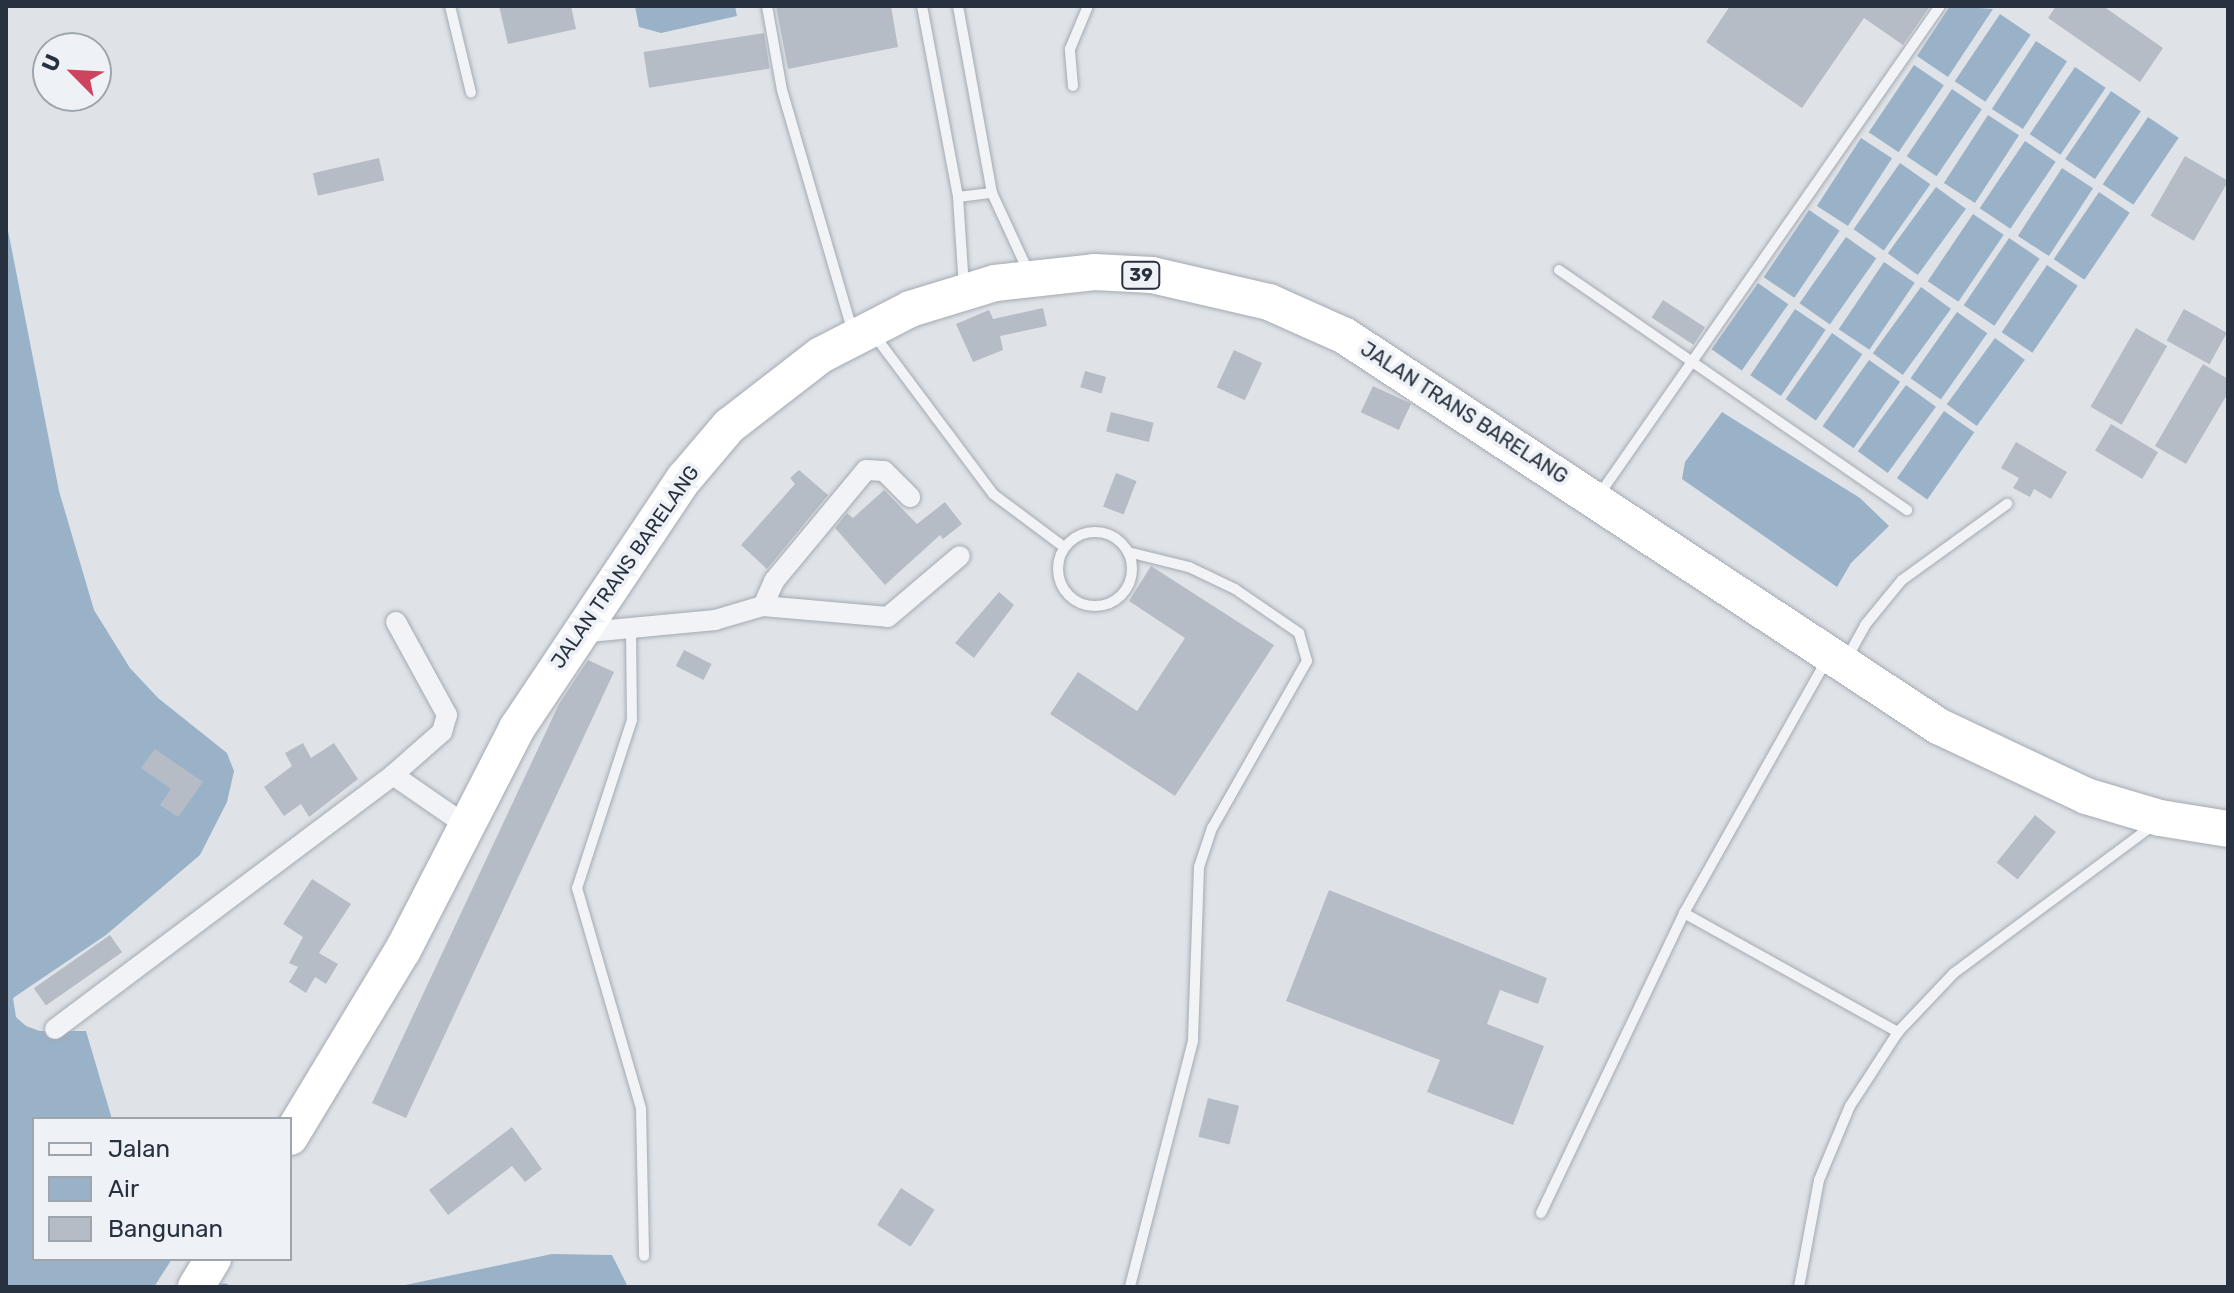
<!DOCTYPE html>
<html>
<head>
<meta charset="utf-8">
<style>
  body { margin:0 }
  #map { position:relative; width:2234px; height:1293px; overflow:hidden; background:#dfe3e8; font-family:Rubik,sans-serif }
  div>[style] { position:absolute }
  .water>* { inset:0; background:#9ab2c8; transform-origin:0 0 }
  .pier>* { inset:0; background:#dfe3e8 }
  .building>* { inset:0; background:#b6bcc5; transform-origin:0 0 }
  .roads { filter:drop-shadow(0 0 2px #a4aab2) drop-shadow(0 0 2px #a4aab2) }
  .lane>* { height:10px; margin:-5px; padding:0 5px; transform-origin:5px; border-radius:5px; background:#f1f3f6 }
  .lane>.ring { margin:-5px; padding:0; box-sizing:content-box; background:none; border:10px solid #f1f3f6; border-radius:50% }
  .street>* { height:20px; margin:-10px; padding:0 10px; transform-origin:10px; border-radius:10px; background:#f1f3f6 }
  .highway>* { height:36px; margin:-18px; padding:0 18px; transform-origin:18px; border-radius:18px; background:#fff }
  span { translate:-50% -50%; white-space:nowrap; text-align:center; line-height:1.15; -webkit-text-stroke:8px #eef2f6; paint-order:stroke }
  .shield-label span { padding:2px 6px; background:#eef2f6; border:2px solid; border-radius:6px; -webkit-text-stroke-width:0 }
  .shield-label { font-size:18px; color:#28313f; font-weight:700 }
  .street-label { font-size:20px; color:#28313f }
  .frame { position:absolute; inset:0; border:8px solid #28313f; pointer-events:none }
  .legend { position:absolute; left:32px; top:1117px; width:260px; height:144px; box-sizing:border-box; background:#eef2f6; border:2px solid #9fa5ad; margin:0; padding:10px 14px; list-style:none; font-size:24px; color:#28313f }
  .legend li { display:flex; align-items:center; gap:16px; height:40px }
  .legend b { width:40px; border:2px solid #9fa5ad }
  .north { position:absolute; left:32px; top:32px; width:80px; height:80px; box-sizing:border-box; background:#eef2f6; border:2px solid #9fa5ad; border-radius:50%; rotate:294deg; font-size:22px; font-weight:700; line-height:32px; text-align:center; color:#28313f }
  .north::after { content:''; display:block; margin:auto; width:28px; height:36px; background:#cd445f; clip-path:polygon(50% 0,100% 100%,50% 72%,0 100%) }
</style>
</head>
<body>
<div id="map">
  <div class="water">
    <i style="clip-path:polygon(635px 6px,735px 6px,737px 16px,661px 33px,639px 27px)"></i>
    <i style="clip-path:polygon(1950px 6px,1993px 9px,1948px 77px,1917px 56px)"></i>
    <i style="left:2000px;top:14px;width:37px;height:81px;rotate:34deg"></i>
    <i style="left:2036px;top:41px;width:37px;height:81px;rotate:33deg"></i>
    <i style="left:1914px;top:65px;width:36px;height:81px;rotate:34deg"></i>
    <i style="left:2075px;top:67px;width:37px;height:81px;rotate:34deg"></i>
    <i style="left:1952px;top:89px;width:36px;height:81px;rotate:34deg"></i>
    <i style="left:2111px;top:91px;width:36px;height:82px;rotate:34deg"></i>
    <i style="left:1988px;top:115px;width:37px;height:81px;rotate:33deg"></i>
    <i style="left:2148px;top:117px;width:37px;height:81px;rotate:34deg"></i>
    <i style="left:1861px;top:138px;width:37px;height:81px;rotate:33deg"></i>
    <i style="left:2025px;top:141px;width:37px;height:81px;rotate:34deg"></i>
    <i style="left:1900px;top:163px;width:37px;height:81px;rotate:35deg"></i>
    <i style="left:2062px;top:168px;width:37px;height:81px;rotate:33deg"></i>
    <i style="left:1936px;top:187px;width:37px;height:82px;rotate:36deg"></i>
    <i style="left:2099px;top:192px;width:37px;height:81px;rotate:34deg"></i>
    <i style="left:1809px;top:210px;width:37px;height:81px;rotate:34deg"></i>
    <i style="left:1973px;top:214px;width:37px;height:81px;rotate:34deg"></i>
    <i style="clip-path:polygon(6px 220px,59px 491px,94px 610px,130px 668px,158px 698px,227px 753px,234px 771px,227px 802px,200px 855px,106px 935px,13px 998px,16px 1017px,26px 1026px,40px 1031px,86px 1031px,112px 1119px,34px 1119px,34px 1259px,177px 1259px,233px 1287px,6px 1287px)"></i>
    <i style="left:1846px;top:237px;width:37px;height:81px;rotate:35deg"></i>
    <i style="left:2009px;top:238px;width:37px;height:81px;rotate:34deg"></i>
    <i style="left:1884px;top:262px;width:37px;height:81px;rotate:34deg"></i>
    <i style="left:2047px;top:265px;width:37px;height:81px;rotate:34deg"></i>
    <i style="left:1758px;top:283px;width:37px;height:81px;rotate:35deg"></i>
    <i style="left:1921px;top:287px;width:37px;height:82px;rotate:36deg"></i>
    <i style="left:1795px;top:309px;width:37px;height:80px;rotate:34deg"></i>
    <i style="left:1957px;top:312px;width:37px;height:81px;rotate:35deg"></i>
    <i style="left:1832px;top:333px;width:37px;height:81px;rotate:35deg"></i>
    <i style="left:1995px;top:338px;width:37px;height:82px;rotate:36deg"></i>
    <i style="left:1869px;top:360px;width:38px;height:81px;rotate:35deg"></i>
    <i style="left:1906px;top:385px;width:37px;height:82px;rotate:36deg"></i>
    <i style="left:1944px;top:411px;width:37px;height:82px;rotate:35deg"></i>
    <i style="clip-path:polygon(1722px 412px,1860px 498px,1889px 526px,1851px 563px,1837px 587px,1682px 479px,1685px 462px)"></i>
    <i style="clip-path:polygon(552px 1254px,612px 1255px,628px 1287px,396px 1287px)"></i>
  </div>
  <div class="pier">
    <i style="clip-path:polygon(172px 1259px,184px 1259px,234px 1283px,154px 1287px)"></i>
  </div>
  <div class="building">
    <i style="clip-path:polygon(499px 6px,571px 6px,576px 29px,508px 44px)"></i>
    <i style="clip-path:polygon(776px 6px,891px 6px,898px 47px,788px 69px)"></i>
    <i style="clip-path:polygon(1730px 6px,1930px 6px,1903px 45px,1864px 18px,1802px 108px,1706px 42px)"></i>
    <i style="clip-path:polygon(2056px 6px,2103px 6px,2163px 48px,2140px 82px,2048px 18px)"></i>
    <i style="left:764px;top:33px;width:36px;height:122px;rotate:81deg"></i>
    <i style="left:2185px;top:156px;width:50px;height:69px;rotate:30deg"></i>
    <i style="left:379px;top:158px;width:23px;height:68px;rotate:77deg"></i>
    <i style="left:1663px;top:300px;width:50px;height:21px;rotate:33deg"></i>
    <i style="clip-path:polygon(1043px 308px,1047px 326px,1000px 336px,1003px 350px,973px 362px,956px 324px,989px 310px,993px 319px)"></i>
    <i style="left:2184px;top:309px;width:49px;height:36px;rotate:29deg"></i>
    <i style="left:2136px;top:328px;width:36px;height:91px;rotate:30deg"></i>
    <i style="left:1234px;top:350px;width:31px;height:41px;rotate:25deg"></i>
    <i style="clip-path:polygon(2203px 364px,2228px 379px,2228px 393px,2186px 464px,2155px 446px)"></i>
    <i style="left:1085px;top:371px;width:22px;height:17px;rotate:16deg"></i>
    <i style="left:1373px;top:386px;width:42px;height:29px;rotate:25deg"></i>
    <i style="left:1111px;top:412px;width:44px;height:20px;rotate:14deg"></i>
    <i style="left:2111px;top:424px;width:55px;height:31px;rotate:31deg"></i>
    <i style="clip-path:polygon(2016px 442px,2067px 472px,2051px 499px,2034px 489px,2030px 497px,2013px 488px,2019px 478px,2001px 468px)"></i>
    <i style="clip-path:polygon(799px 470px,828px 495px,767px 569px,741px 545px,795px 484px,790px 478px)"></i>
    <i style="left:1116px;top:473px;width:22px;height:36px;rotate:21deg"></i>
    <i style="clip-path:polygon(884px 490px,917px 524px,945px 502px,962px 524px,943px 539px,940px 535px,885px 585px,835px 528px,847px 513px,853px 518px)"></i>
    <i style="clip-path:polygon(1151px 566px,1274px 645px,1175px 796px,1050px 714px,1078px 672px,1137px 711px,1185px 638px,1129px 601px)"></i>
    <i style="clip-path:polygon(999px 592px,1014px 605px,974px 658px,955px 643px)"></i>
    <i style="left:684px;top:650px;width:31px;height:18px;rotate:27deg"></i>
    <i style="clip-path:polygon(588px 660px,614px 672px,406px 1118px,372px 1103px,559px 704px)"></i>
    <i style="clip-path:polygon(303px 743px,311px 758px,334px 743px,358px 779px,309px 817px,301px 804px,284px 816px,264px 787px,292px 766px,285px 753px)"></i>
    <i style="clip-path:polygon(155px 749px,203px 782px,178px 817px,160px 805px,171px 789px,141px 768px)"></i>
    <i style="left:2035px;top:815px;width:27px;height:61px;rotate:39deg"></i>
    <i style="clip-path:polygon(312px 879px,351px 904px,319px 953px,338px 964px,326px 984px,315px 977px,306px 993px,289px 982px,298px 967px,289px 963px,303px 937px,283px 924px)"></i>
    <i style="clip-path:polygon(1329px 890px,1547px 978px,1538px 1004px,1500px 990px,1487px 1024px,1544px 1046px,1513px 1125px,1427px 1092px,1440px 1060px,1286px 1001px)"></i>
    <i style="left:110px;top:935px;width:21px;height:93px;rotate:55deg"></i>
    <i style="left:1208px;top:1098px;width:32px;height:40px;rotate:14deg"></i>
    <i style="clip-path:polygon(512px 1127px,542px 1169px,525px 1182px,512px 1166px,448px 1215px,429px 1190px)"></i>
    <i style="left:901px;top:1188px;width:40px;height:44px;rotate:33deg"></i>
  </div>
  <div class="roads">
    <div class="lane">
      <i style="left:450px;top:6px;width:89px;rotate:76.4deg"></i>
      <i style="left:767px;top:6px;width:85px;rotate:79.9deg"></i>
      <i style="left:782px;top:90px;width:253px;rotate:73.7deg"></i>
      <i style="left:922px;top:6px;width:194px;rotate:79.3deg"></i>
      <i style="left:958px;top:197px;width:90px;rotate:86.2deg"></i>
      <i style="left:958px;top:6px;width:190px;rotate:79.7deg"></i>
      <i style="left:992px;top:193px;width:88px;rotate:65.2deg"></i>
      <i style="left:1073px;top:86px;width:37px;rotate:-95deg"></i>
      <i style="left:1070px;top:49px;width:47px;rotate:-67.3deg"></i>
      <i style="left:958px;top:197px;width:34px;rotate:-7deg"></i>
      <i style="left:1559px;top:270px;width:423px;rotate:34.6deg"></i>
      <i style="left:875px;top:336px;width:197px;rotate:53.2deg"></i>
      <i style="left:993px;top:494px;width:89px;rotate:36.7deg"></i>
      <i style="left:1599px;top:495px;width:596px;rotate:-55.11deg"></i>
      <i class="ring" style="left:1058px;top:532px;width:64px;height:64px"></i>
      <i style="left:1128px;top:552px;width:63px;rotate:13.8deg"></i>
      <i style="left:1189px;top:567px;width:51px;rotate:25.6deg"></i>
      <i style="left:1235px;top:589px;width:78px;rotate:34.5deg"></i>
      <i style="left:1299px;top:633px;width:29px;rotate:74deg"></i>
      <i style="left:1307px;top:661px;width:192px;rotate:119.6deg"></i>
      <i style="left:1212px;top:828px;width:41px;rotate:108.4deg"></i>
      <i style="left:1199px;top:867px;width:174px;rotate:92deg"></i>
      <i style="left:1193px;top:1041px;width:254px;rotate:104.4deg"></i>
      <i style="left:631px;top:629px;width:91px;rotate:89.4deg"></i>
      <i style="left:632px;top:720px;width:177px;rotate:108.1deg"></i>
      <i style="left:577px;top:888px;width:230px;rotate:73.8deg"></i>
      <i style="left:641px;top:1109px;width:147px;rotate:88.8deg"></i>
      <i style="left:1847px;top:658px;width:38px;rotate:-61deg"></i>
      <i style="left:1865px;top:625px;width:58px;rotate:-50.6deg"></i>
      <i style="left:1902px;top:580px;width:130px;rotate:-35.9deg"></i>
      <i style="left:1826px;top:661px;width:289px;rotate:119.4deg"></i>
      <i style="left:1684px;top:913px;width:245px;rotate:29.1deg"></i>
      <i style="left:1541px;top:1213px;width:332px;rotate:-64.5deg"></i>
      <i style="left:1799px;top:1287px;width:109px;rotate:-79.4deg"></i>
      <i style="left:1819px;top:1180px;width:80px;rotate:-67.3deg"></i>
      <i style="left:1850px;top:1106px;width:88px;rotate:-57deg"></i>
      <i style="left:1898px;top:1032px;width:81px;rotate:-46.5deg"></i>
      <i style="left:1954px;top:973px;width:248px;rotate:-36.6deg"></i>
    </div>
    <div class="street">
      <i style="left:763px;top:606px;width:27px;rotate:-66deg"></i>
      <i style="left:774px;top:581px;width:144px;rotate:-50.3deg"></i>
      <i style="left:866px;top:470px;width:18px;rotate:3deg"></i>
      <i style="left:884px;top:471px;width:37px;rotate:45deg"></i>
      <i style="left:578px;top:633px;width:138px;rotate:-5.4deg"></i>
      <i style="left:715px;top:620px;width:50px;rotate:-16.3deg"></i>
      <i style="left:763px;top:606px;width:125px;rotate:5deg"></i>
      <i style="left:888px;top:617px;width:94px;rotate:-40.3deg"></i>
      <i style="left:393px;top:775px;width:65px;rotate:-41.3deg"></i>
      <i style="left:442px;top:732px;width:18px;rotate:-74deg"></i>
      <i style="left:447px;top:715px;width:106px;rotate:-118.7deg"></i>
      <i style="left:55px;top:1029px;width:423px;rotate:-36.9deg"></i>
      <i style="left:393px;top:775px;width:86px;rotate:34.6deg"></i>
    </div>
    <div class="highway">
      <i style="left:290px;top:1137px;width:218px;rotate:-58.9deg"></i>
      <i style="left:403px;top:950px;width:250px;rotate:-62.8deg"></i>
      <i style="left:517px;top:728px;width:300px;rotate:-56.2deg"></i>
      <i style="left:684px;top:479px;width:70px;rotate:-49.7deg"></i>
      <i style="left:729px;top:426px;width:116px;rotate:-37.7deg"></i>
      <i style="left:821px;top:355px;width:100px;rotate:-27.3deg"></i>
      <i style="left:910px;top:309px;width:89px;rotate:-17deg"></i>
      <i style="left:995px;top:283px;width:100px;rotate:-6.3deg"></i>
      <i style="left:1094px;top:272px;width:58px;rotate:3deg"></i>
      <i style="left:1152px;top:275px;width:120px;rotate:13deg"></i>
      <i style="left:1269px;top:302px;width:83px;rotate:24.1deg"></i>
      <i style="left:1345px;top:336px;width:710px;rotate:33.33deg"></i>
      <i style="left:1938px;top:726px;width:164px;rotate:25.3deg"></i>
      <i style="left:2086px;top:796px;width:77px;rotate:16.6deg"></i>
      <i style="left:2160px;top:818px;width:69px;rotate:9.2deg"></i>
      <i style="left:196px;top:1287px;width:33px;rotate:-59deg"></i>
    </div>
  </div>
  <div class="shield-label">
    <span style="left:1141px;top:275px">39</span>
  </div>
  <div class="street-label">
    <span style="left:1464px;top:413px;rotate:33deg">JALAN TRANS BARELANG</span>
    <span style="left:625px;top:567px;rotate:-55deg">JALAN TRANS BARELANG</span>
  </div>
  <div class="frame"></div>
  <ul class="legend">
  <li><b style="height:10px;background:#f1f3f6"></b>Jalan</li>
  <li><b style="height:22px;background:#9ab2c8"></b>Air</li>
  <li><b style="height:22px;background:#b6bcc5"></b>Bangunan</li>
  </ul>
  <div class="north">U</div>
</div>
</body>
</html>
